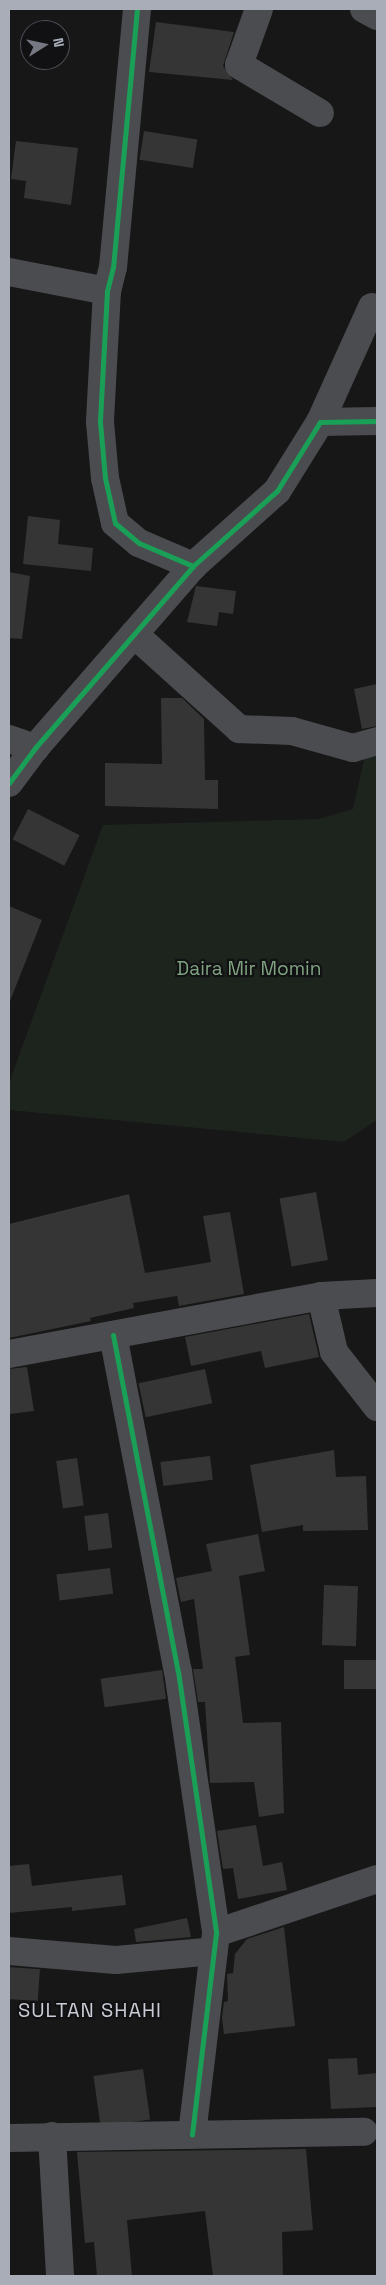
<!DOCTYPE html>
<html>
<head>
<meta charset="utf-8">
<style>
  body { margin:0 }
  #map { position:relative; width:386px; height:2285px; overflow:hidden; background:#171717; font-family:"Space Grotesk",sans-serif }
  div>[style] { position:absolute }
  .green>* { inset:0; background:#1d241e }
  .building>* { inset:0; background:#353536; transform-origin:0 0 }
  .minor>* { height:28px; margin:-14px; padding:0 14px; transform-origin:14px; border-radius:14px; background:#4b4c50 }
  .cycleway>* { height:5px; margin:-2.5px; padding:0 2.5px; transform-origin:2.5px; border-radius:2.5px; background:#1a9f57 }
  span { translate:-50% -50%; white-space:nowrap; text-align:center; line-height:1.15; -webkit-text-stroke:4.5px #111113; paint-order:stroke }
  .park-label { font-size:19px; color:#7fa381 }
  .neighbourhood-label { font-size:20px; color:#c9ccd4; letter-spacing:1px }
  .frame { position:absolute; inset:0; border:10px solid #a8adb8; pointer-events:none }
  .north { position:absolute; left:20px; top:20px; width:50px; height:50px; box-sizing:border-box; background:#111113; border:1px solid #4d4f55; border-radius:50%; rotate:80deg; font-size:14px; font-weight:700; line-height:20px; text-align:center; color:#a8adb8 }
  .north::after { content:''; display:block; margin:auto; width:18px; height:22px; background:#757880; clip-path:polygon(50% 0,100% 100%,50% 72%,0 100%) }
</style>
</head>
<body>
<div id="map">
  <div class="green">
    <i style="clip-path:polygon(377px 753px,377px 1120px,344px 1142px,9px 1110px,9px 1083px,103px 825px,318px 819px,353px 809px,365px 755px)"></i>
  </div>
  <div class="building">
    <i style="clip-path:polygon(156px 22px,234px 32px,223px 66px,233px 80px,149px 72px)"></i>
    <i style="left:144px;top:131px;width:54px;height:29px;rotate:9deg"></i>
    <i style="clip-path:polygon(16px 141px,78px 148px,71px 205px,24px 198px,26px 181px,11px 179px)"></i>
    <i style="clip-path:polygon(28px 516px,60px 520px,58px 544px,93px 548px,91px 571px,23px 564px)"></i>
    <i style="clip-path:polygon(9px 572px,30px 576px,22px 639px,9px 638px)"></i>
    <i style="clip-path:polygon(196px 586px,236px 591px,233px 614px,219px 612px,217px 626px,187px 622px)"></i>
    <i style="clip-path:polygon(377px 684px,377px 726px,362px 729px,354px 689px)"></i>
    <i style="clip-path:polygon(161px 698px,182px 698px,204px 719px,205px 780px,218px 780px,218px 809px,105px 806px,105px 763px,162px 764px)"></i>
    <i style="left:28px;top:809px;width:58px;height:34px;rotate:27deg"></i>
    <i style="clip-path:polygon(9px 906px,42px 920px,10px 1001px,9px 1001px)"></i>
    <i style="left:316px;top:1192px;width:69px;height:37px;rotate:80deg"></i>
    <i style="clip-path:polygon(129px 1194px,145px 1273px,211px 1262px,203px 1216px,230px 1212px,244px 1294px,179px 1306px,177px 1296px,133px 1303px,134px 1308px,90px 1318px,91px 1321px,9px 1338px,9px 1224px)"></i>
    <i style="clip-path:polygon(309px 1314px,319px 1357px,265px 1368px,261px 1351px,191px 1366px,185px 1337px)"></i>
    <i style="clip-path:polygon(27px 1367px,34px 1411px,9px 1414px,9px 1369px)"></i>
    <i style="left:205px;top:1369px;width:35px;height:68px;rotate:78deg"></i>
    <i style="clip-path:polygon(334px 1450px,336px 1477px,366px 1476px,368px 1530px,303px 1531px,303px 1525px,262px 1532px,250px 1465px)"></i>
    <i style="left:210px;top:1456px;width:24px;height:50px;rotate:83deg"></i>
    <i style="left:77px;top:1458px;width:48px;height:21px;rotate:82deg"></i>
    <i style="left:108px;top:1513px;width:35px;height:24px;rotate:83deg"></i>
    <i style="clip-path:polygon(258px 1534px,265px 1571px,239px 1576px,250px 1655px,235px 1657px,243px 1723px,281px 1722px,284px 1813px,259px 1817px,254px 1782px,210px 1783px,205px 1702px,198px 1702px,193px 1669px,203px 1669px,194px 1599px,181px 1602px,176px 1578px,212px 1571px,206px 1544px)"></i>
    <i style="left:110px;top:1568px;width:26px;height:54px;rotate:83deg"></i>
    <i style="left:324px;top:1585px;width:34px;height:60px;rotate:2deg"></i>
    <i style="left:377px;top:1660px;width:29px;height:33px;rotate:90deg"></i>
    <i style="left:162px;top:1670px;width:29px;height:62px;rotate:82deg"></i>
    <i style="clip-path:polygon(256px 1825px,263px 1866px,282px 1862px,287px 1890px,238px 1899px,233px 1868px,223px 1869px,217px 1831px)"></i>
    <i style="clip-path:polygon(29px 1864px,32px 1886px,122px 1875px,126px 1905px,72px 1911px,72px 1907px,9px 1913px,9px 1866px)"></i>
    <i style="clip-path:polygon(187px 1918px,191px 1937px,136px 1942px,134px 1929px)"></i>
    <i style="clip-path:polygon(284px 1927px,295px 2026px,224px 2034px,222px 2018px,224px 2002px,228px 2001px,227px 1974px,233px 1973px,235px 1954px,247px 1939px)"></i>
    <i style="left:9px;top:1967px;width:31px;height:32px;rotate:4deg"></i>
    <i style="clip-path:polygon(357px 2058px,358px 2075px,377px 2073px,377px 2107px,331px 2109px,328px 2059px)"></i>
    <i style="left:143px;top:2069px;width:51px;height:50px;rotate:82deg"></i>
    <i style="clip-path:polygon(306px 2149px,313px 2230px,282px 2232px,283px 2276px,213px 2276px,205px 2211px,127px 2220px,132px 2276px,97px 2276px,94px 2242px,85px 2243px,77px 2152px)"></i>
  </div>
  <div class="minor">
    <i style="left:137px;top:9px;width:259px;rotate:95.3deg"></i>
    <i style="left:113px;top:267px;width:25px;rotate:104deg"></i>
    <i style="left:107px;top:291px;width:131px;rotate:93.1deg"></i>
    <i style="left:100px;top:422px;width:56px;rotate:84.9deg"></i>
    <i style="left:105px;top:478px;width:46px;rotate:77.5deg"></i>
    <i style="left:115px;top:523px;width:31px;rotate:40deg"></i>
    <i style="left:139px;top:543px;width:59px;rotate:23.1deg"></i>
    <i style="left:259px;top:9px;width:59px;rotate:109.7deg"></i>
    <i style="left:239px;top:65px;width:94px;rotate:30.7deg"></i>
    <i style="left:364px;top:9px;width:15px;rotate:28deg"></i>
    <i style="left:9px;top:272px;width:100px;rotate:11deg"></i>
    <i style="left:320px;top:422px;width:126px;rotate:-65.7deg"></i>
    <i style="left:134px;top:634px;width:142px;rotate:42.1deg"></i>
    <i style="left:239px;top:729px;width:53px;rotate:2.2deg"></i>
    <i style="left:292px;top:731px;width:63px;rotate:15.6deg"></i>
    <i style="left:353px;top:748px;width:25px;rotate:-16deg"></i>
    <i style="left:9px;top:739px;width:28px;rotate:19deg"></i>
    <i style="left:9px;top:783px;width:44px;rotate:-53.4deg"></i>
    <i style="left:35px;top:748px;width:241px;rotate:-49deg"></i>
    <i style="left:193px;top:566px;width:113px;rotate:-41.8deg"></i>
    <i style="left:277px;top:491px;width:81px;rotate:-58.1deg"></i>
    <i style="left:320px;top:422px;width:57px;rotate:-1deg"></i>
    <i style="left:321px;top:1296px;width:57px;rotate:76.9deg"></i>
    <i style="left:334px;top:1352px;width:70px;rotate:52deg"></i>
    <i style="left:113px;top:1335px;width:342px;rotate:79.1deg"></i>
    <i style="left:178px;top:1671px;width:265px;rotate:81.7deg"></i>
    <i style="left:216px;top:1933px;width:203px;rotate:96.8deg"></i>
    <i style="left:9px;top:1354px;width:317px;rotate:-10.5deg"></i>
    <i style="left:321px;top:1296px;width:56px;rotate:-3.1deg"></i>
    <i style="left:216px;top:1933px;width:170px;rotate:-18.5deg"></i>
    <i style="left:9px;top:1951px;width:107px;rotate:4.8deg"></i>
    <i style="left:116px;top:1960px;width:98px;rotate:-5.2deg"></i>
    <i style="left:52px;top:2136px;width:140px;rotate:86.7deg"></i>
    <i style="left:9px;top:2138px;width:355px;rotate:-1deg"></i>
  </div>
  <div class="cycleway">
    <i style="left:137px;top:9px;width:259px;rotate:95.3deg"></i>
    <i style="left:113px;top:267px;width:25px;rotate:104deg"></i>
    <i style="left:107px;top:291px;width:131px;rotate:93.1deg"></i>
    <i style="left:100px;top:422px;width:56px;rotate:84.9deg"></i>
    <i style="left:105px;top:478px;width:46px;rotate:77.5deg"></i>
    <i style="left:115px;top:523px;width:31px;rotate:40deg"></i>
    <i style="left:139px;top:543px;width:59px;rotate:23.1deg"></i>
    <i style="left:9px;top:783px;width:44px;rotate:-53.4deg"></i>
    <i style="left:35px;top:748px;width:241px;rotate:-49deg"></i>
    <i style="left:193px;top:566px;width:113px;rotate:-41.8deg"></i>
    <i style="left:277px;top:491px;width:81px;rotate:-58.1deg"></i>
    <i style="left:320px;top:422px;width:57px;rotate:-1deg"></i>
    <i style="left:113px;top:1335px;width:342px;rotate:79.1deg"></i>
    <i style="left:178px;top:1671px;width:265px;rotate:81.7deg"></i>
    <i style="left:216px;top:1933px;width:203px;rotate:96.8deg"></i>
  </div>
  <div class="park-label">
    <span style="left:249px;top:969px">Daira Mir Momin</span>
  </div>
  <div class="neighbourhood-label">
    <span style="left:90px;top:2010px">SULTAN SHAHI</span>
  </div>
  <div class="frame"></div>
  <div class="north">N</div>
</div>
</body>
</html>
